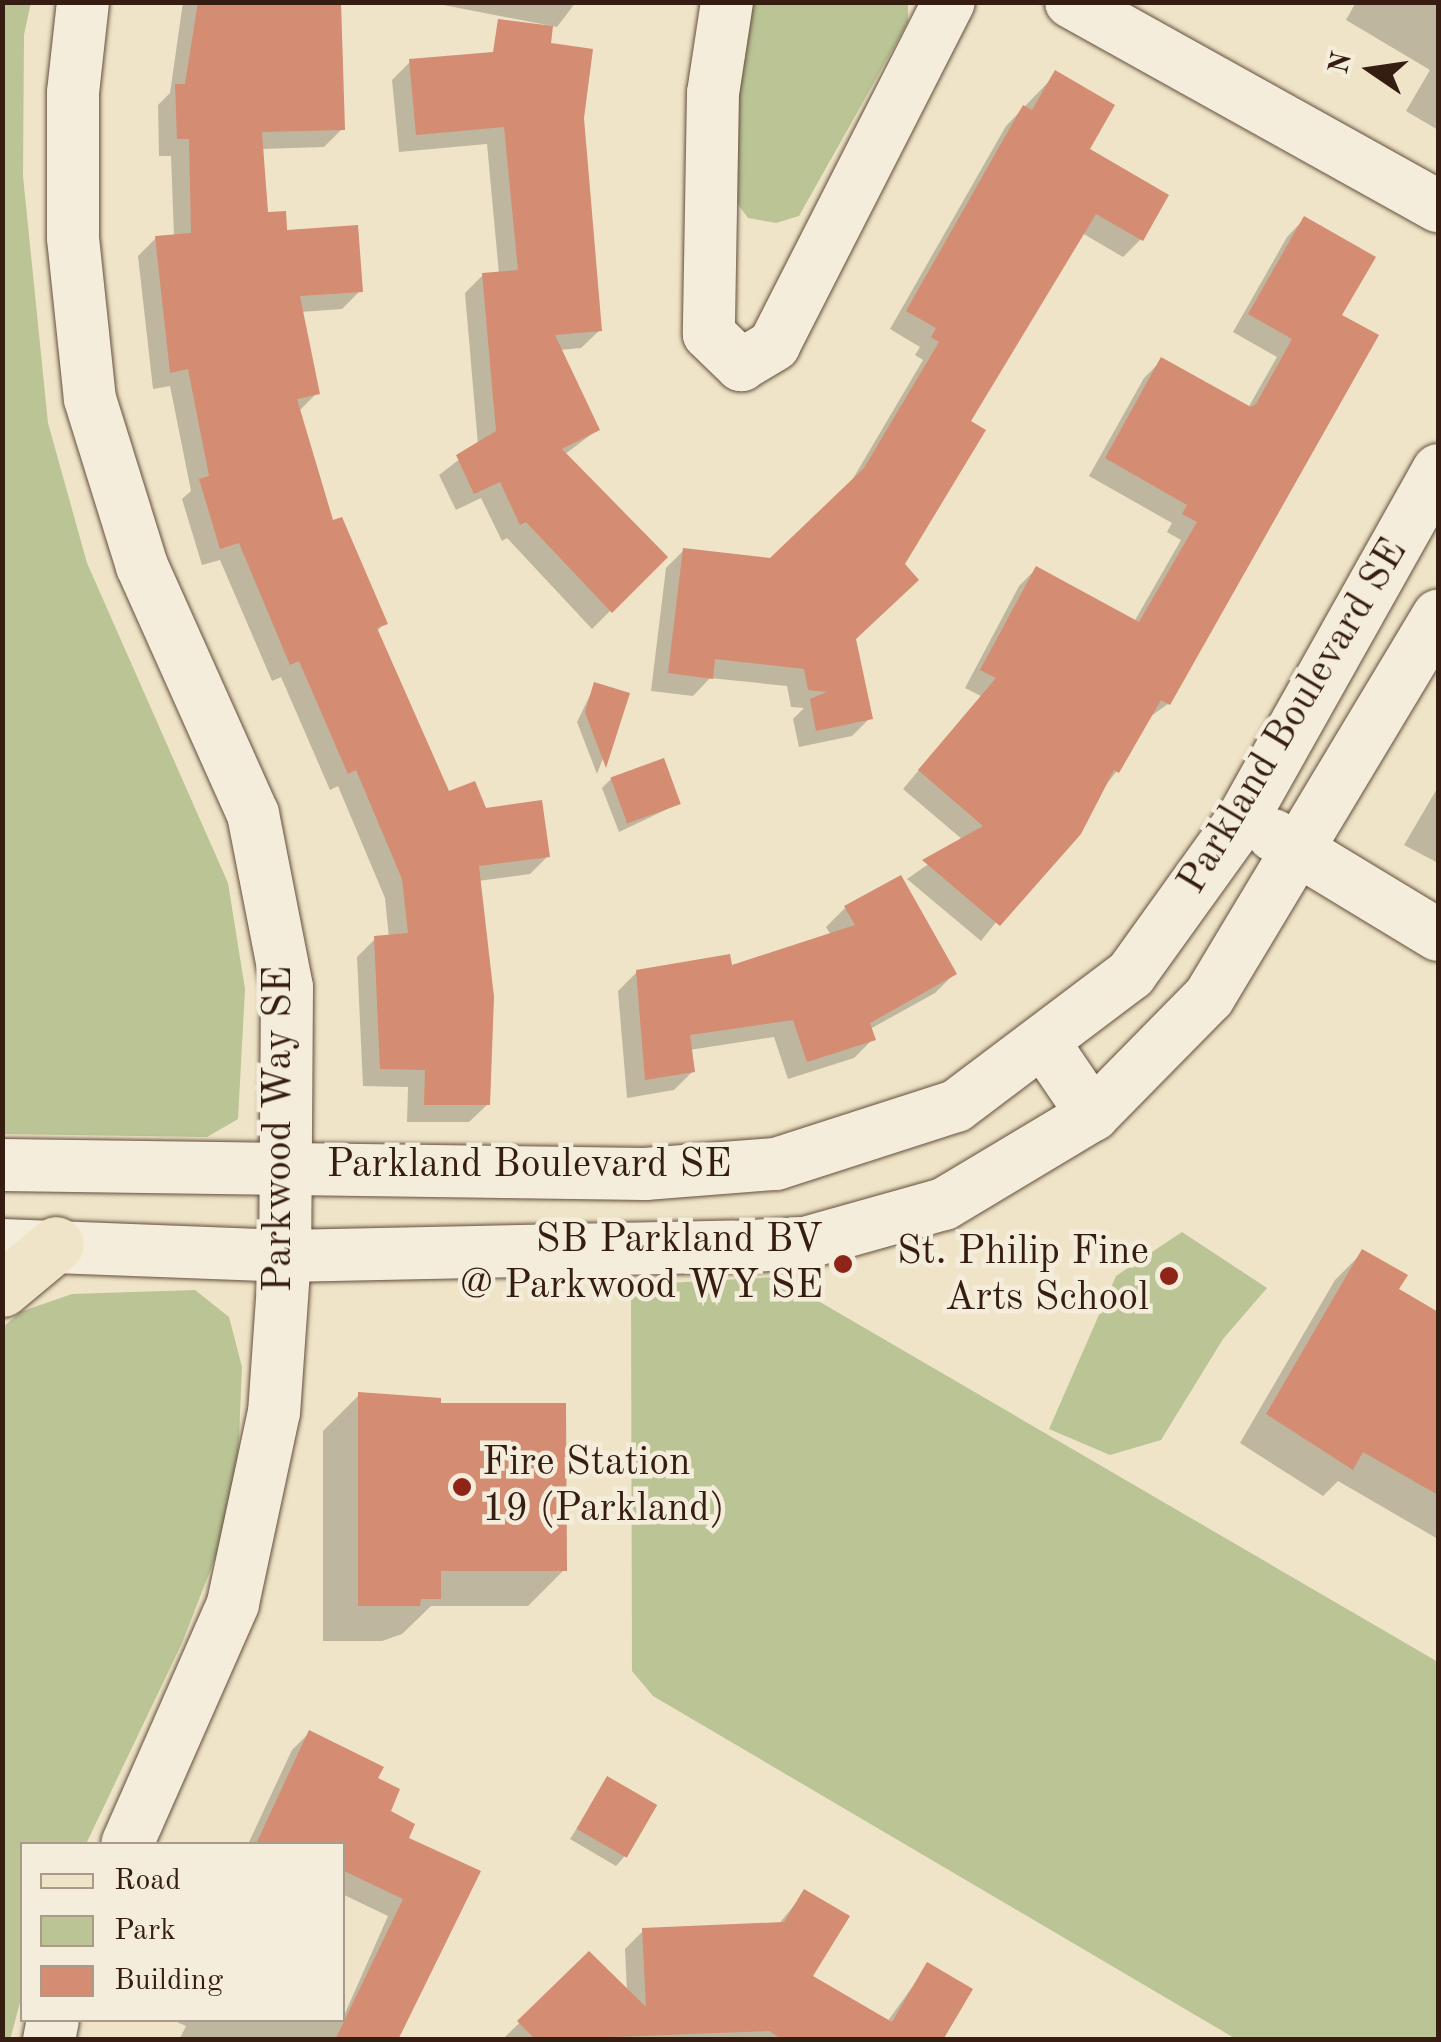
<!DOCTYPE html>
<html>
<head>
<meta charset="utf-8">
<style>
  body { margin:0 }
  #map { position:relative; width:1441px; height:2042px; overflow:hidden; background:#efe4c7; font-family:"Old Standard TT",serif }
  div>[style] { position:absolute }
  .green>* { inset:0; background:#bac495 }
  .shadow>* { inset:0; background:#0003 }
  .building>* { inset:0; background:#d48c72; transform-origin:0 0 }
  .roads { filter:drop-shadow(0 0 2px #644f3e) drop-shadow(0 0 2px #644f3e) }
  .minor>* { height:52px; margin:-26px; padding:0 26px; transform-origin:26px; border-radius:26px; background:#f5eddb }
  .major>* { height:55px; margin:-27.5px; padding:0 27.5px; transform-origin:27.5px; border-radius:27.5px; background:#efe4c7 }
  .dots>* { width:28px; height:28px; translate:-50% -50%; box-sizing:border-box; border:5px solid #f5eddb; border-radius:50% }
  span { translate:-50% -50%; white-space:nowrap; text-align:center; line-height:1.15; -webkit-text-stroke:9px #f5eddb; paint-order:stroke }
  .street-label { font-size:40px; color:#361d11 }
  .poi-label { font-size:40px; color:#361d11 }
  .right { translate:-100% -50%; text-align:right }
  .left { translate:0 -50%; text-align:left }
  .frame { position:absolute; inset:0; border:5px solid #361d11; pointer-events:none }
  .legend { position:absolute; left:20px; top:1842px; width:325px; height:180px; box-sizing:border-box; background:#f5eddb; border:2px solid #a99a8a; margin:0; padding:12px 18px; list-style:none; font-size:30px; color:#361d11 }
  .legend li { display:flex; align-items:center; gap:20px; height:50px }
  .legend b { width:50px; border:2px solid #a99a8a }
  .north { position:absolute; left:1321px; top:20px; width:100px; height:100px; -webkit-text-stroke:8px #f5eddb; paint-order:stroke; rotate:283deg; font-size:28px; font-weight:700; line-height:40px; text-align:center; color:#361d11 }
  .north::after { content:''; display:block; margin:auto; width:35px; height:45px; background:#361d11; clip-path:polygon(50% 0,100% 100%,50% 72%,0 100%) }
</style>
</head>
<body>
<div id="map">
  <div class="green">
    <i style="clip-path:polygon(31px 2px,24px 35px,23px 176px,48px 423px,87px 563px,228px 883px,245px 989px,238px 1119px,207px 1137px,3px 1134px,2px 3px)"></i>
    <i style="clip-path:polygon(744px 3px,908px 3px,908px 22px,799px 216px,776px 223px,748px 218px,732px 196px)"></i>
    <i style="clip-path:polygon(1182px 1232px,1267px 1288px,1223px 1339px,1161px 1440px,1110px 1455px,1049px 1429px,1116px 1276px)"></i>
    <i style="clip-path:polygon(777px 1277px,1438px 1662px,1438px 2039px,1236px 2039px,653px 1696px,632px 1671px,631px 1285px)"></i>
    <i style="clip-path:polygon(195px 1290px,229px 1317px,242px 1367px,238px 1462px,221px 1543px,182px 1643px,86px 1844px,22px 1844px,22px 1995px,10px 2040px,2px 2039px,2px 1328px,20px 1312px,72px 1294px)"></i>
  </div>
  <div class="shadow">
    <i style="clip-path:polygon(183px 2px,338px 2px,342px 129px,324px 147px,261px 149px,266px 215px,360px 291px,342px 309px,301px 312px,317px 393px,298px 412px,331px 524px,385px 623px,376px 632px,447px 795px,485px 810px,548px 856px,530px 874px,478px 881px,488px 1104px,469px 1122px,407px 1122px,408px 1087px,363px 1086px,357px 957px,375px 939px,389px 938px,385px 898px,338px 786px,330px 790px,281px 677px,272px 681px,220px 560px,202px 565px,182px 499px,191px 491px,170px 386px,153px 389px,138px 256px,156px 238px,174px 237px,171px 156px,159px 156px,158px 105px,170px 93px)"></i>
    <i style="clip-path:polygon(428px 2px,576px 2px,557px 27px)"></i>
    <i style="clip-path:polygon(1356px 2px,1438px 2px,1438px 130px,1406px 111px,1430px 70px,1346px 20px)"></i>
    <i style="clip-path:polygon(410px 62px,581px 118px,600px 330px,581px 348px,560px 350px,597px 430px,564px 455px,664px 557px,592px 629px,507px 538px,502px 541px,481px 498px,456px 510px,439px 475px,478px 445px,465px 293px,483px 275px,499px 274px,487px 144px,399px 152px,392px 80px)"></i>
    <i style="clip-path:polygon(1056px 74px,1086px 150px,1141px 239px,1123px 257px,1082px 233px,968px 422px,853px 639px,870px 718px,852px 736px,799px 747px,793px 719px,804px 708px,791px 707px,787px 686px,710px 678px,693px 696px,651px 691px,666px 568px,684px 550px,771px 561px,848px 487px,923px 360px,915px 355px,920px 347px,890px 329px,1006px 126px)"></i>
    <i style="clip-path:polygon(1304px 219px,1339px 316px,1376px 336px,1168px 704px,1147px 719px,1117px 771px,981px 941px,907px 879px,963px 840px,903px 789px,981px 696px,965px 688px,1019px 586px,1036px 569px,1134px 622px,1181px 540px,1167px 532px,1172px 523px,1089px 476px,1144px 378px,1162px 360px,1248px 408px,1277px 357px,1233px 332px,1287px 237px)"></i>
    <i style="clip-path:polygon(595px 685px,627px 695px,597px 774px,577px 722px)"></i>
    <i style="clip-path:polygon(611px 779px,678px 804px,619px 832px,602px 788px)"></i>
    <i style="clip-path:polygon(1438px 787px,1438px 863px,1404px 845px)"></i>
    <i style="clip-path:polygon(900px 878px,954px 974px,935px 993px,870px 1029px,873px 1039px,854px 1058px,788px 1079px,774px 1037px,689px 1050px,693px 1071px,674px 1090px,627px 1098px,618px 991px,637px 972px,730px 968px,831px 935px,826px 927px,845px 908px)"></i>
    <i style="clip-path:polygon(1363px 1252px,1397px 1288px,1438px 1312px,1438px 1539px,1338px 1481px,1323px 1496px,1240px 1443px,1335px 1280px)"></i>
    <i style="clip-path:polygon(359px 1395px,564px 1570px,528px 1606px,431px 1606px,402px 1634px,382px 1641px,323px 1641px,323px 1431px)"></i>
    <i style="clip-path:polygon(309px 1733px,374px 1779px,405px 1839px,477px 1873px,396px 2040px,179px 2040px,186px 2026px,172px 2020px,342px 2020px,388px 1916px,342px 1894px,342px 1844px,248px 1844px,292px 1750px)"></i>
    <i style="clip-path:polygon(608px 1779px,624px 1857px,616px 1866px,570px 1839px)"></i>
    <i style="clip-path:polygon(805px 1892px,810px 1977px,887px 2022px,928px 1965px,941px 2040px,502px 2040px,589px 1954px,627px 1992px,625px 1949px,643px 1931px,778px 1925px)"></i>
  </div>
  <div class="building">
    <i style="clip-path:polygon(198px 2px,341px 2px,345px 130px,262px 132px,268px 212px,286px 211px,287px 230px,358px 225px,363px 292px,300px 296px,320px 394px,297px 399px,333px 520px,342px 517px,388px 624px,377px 628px,449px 791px,475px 781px,486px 808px,542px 800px,550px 857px,479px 866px,494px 997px,490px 1105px,424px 1105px,425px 1070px,380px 1069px,374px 936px,408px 933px,402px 879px,356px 770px,348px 774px,299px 661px,290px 665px,239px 543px,220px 549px,199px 479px,209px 476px,188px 369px,170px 373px,155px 236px,191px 233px,189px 139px,177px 139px,175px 84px,185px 84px)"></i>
    <i style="clip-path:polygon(498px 19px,553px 26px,551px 43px,593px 49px,584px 118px,602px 331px,555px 335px,600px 430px,562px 449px,668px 557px,612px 613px,526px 522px,520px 525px,500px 482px,474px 494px,456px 455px,496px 431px,482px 273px,518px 270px,504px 127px,416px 135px,409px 59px,493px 52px)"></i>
    <i style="clip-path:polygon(1055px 70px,1115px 105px,1090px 149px,1169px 195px,1143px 241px,1096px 214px,971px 421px,986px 430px,905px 564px,919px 580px,856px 639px,873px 719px,816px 731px,810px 699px,827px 692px,808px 690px,804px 669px,715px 659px,713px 679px,668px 673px,683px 548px,770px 558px,864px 468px,939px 342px,931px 337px,936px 328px,906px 311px,1023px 105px,1032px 110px)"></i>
    <i style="clip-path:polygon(1304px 216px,1376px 257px,1342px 315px,1379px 335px,1170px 705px,1161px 700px,1119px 773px,1114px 770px,1081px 834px,1000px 926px,922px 860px,983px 826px,918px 770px,996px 678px,980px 670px,1036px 566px,1139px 622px,1197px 522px,1182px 514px,1187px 505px,1105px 458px,1161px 357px,1251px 407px,1256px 404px,1292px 339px,1248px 314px)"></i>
    <i style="clip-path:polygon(594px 682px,630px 693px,606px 768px,585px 712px)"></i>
    <i style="left:664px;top:758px;width:49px;height:57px;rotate:70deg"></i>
    <i style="clip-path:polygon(901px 875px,957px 974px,870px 1023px,876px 1040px,807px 1062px,793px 1020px,690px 1035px,695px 1072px,645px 1080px,636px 970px,730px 954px,732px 965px,855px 925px,844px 906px)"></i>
    <i style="clip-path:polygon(1362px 1249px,1408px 1275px,1399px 1289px,1438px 1312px,1438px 1495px,1363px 1452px,1353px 1470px,1266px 1414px)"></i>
    <i style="clip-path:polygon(358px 1392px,441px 1398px,441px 1403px,566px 1403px,567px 1571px,441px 1571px,441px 1599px,421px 1599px,420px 1606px,358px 1606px)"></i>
    <i style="clip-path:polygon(309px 1730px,384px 1767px,378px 1778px,400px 1789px,391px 1811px,415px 1824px,409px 1838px,481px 1871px,398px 2040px,335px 2040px,403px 1899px,342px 1870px,342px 1844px,256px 1844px)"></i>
    <i style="left:607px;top:1776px;width:58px;height:61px;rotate:30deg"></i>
    <i style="clip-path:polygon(804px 1889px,850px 1916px,813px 1976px,892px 2022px,927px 1962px,973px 1989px,943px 2040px,783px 2040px,769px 2031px,536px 2040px,517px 2021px,589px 1951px,646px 2007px,642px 1928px,784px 1922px)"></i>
  </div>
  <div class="roads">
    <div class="minor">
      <i style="left:83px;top:2px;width:92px;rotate:96.3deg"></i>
      <i style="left:73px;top:93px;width:145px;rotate:90deg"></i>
      <i style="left:73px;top:238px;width:162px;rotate:84deg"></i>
      <i style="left:90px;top:399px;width:175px;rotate:72.7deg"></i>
      <i style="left:142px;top:566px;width:272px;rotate:65.9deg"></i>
      <i style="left:253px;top:814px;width:176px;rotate:78.9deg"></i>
      <i style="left:287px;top:987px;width:269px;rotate:90.4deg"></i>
      <i style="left:285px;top:1256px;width:156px;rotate:94deg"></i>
      <i style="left:274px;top:1412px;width:196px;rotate:102.1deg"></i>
      <i style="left:233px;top:1604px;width:262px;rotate:113.8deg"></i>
      <i style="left:727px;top:2px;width:92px;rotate:98.7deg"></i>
      <i style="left:713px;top:93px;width:241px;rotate:91deg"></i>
      <i style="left:709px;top:334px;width:45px;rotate:44.1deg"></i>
      <i style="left:741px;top:365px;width:39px;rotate:-31deg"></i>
      <i style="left:774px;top:345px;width:385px;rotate:-63deg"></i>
      <i style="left:1071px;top:2px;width:420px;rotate:29.1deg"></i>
      <i style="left:1273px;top:835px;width:193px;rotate:31.2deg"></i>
      <i style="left:1044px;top:1043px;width:87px;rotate:55.8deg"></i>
      <i style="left:2px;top:1165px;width:643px;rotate:0.8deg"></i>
      <i style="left:645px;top:1174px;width:131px;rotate:-4.4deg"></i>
      <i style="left:776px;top:1164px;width:189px;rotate:-17.9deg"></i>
      <i style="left:956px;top:1106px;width:219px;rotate:-37deg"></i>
      <i style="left:1131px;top:974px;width:192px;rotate:-54.3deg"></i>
      <i style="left:1243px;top:818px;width:399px;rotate:-60.7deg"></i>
      <i style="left:2px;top:1245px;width:283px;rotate:2.2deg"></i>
      <i style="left:285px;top:1256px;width:448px;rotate:-1.2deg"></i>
      <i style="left:733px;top:1247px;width:72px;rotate:-3.2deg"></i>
      <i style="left:805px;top:1243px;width:144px;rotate:-15.7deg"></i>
      <i style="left:944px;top:1204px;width:174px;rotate:-30.9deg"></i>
      <i style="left:1093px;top:1115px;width:165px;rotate:-45.5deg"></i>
      <i style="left:1209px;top:997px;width:445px;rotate:-59deg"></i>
      <i style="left:49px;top:2040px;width:20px;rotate:-79deg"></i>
    </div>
    <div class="major">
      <i style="left:2px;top:1289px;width:70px;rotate:-39.8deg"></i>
    </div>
  </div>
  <div class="dots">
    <i style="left:843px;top:1264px;background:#8f2418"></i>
    <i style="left:1169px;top:1276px;background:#8f2418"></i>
    <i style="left:462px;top:1487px;background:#8f2418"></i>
  </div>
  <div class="street-label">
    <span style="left:1294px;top:717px;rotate:-59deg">Parkland Boulevard SE</span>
    <span style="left:280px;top:1129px;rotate:-90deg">Parkwood Way SE</span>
    <span style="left:529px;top:1166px">Parkland Boulevard SE</span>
  </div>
  <div class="poi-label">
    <span class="right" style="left:823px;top:1264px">SB Parkland BV<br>@ Parkwood WY SE</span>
    <span class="right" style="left:1149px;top:1276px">St. Philip Fine<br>Arts School</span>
    <span class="left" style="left:482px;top:1487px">Fire Station<br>19 (Parkland)</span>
  </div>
  <div class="frame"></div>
  <ul class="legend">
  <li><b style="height:12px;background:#efe4c7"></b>Road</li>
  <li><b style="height:28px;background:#bac495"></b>Park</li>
  <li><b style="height:28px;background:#d48c72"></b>Building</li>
  </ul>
  <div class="north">N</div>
</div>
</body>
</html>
